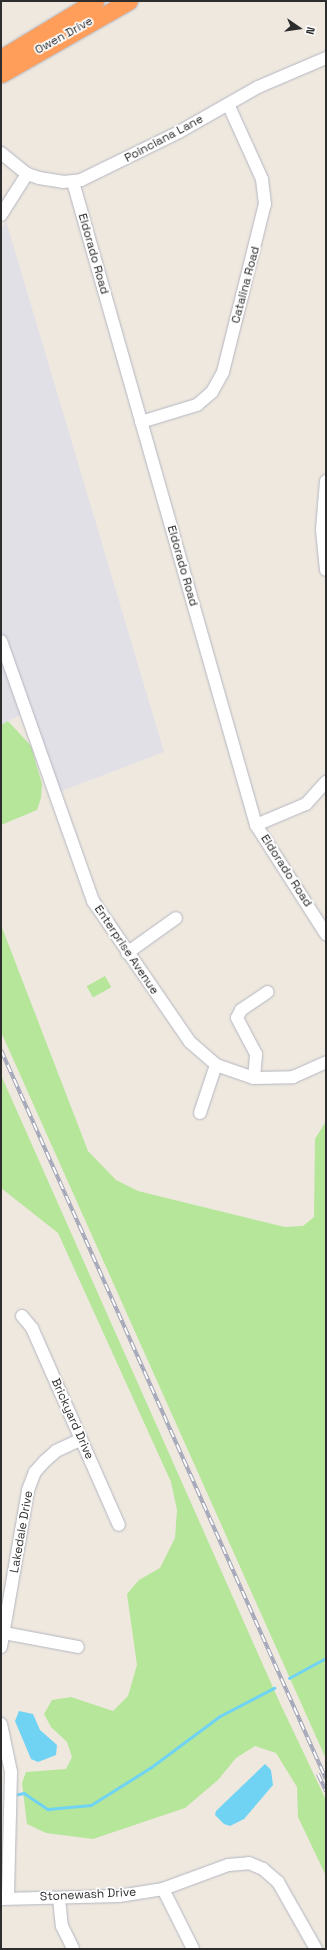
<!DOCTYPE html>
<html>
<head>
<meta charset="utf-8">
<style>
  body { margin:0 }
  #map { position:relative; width:327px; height:1950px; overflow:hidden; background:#efe8df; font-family:"Space Grotesk",sans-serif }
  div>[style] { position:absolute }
  .industrial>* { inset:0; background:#e2e0e7 }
  .green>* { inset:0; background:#b6e69a; transform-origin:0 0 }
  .water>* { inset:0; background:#70d3f3 }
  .stream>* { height:2.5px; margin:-1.25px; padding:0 1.25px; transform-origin:1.25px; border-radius:1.25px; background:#70d3f3 }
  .roads { filter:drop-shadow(0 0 1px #b3b6c1) drop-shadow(0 0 1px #b3b6c1) }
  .minor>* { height:12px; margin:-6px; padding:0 6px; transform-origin:6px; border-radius:6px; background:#fff }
  .highway>* { height:17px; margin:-8.5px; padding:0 8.5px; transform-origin:8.5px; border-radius:8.5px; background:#ff9e5a }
  .rail>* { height:4px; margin-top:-2px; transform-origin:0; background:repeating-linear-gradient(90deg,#fff 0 8px,#a1a5b8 0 16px); box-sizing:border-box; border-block:1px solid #a1a5b8 }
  span { translate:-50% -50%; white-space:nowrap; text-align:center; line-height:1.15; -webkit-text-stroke:3.5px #fff; paint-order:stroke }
  .street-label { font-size:12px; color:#2d2d2d }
  .frame { position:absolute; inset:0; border:2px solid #2d2d2d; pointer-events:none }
  .north { position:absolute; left:279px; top:8px; width:40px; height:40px; -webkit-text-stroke:3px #fff; paint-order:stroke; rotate:103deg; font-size:11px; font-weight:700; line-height:16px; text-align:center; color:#2d2d2d }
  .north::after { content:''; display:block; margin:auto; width:14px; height:18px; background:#2d2d2d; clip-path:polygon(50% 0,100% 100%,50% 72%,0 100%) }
</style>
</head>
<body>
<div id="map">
  <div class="industrial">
    <i style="clip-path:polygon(6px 221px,164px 752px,59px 792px,32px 709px,1px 725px,1px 230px)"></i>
  </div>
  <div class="green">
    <i style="clip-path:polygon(8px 721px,31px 746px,42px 784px,41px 798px,37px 810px,1px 825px,1px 725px)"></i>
    <i style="clip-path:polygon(1px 925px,88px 1151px,116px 1180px,138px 1191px,285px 1227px,303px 1226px,314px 1217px,315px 1139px,326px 1121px,326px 1759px,1px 1032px)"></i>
    <i style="left:105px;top:976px;width:13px;height:21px;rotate:61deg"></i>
    <i style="clip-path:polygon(1px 1075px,279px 1701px,326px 1800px,326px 1876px,298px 1817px,297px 1787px,276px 1753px,255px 1746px,236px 1758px,218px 1780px,185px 1808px,93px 1839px,46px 1833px,27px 1824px,22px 1783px,26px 1772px,66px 1769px,72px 1757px,67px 1742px,51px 1727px,44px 1714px,52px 1700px,71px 1697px,113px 1711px,128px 1696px,137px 1665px,127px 1594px,139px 1580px,160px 1568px,175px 1538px,177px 1510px,171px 1482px,58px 1233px,1px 1188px)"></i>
  </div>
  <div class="water">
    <i style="clip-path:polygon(19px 1711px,33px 1714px,40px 1730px,57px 1745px,56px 1755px,38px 1762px,31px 1759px,15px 1721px)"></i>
    <i style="clip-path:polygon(265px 1764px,271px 1770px,273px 1785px,244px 1819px,230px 1826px,224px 1824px,215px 1815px,216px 1811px)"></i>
  </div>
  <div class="stream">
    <i style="left:289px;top:1678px;width:42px;rotate:-28.4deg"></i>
    <i style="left:13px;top:1795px;width:11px;rotate:-10deg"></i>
    <i style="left:24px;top:1793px;width:29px;rotate:34deg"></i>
    <i style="left:48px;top:1809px;width:43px;rotate:-5.3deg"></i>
    <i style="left:91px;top:1805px;width:70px;rotate:-32.1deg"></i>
    <i style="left:150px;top:1768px;width:87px;rotate:-36.6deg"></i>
    <i style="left:220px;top:1716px;width:61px;rotate:-27.4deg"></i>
  </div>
  <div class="roads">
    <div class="minor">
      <i style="left:1px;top:153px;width:33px;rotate:39deg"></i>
      <i style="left:27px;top:174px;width:13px;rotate:18deg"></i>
      <i style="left:39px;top:178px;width:24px;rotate:9deg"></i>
      <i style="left:63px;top:182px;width:18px;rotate:-6deg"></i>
      <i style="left:81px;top:180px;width:109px;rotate:-26.1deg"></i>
      <i style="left:179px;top:132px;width:91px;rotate:-29.7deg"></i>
      <i style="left:258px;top:87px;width:74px;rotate:-23.1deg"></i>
      <i style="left:73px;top:182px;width:669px;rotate:74.11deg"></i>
      <i style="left:256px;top:825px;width:130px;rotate:57.3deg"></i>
      <i style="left:1px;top:215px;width:49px;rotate:-57.6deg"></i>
      <i style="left:141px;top:422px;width:59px;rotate:-16.9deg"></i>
      <i style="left:197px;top:405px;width:20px;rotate:-41deg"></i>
      <i style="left:212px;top:392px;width:23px;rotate:-61deg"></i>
      <i style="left:223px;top:372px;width:173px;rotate:-76deg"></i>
      <i style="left:265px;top:204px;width:25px;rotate:-97deg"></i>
      <i style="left:262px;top:179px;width:82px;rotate:-114.4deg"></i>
      <i style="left:326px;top:481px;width:49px;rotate:94.7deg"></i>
      <i style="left:322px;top:530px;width:40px;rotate:84.3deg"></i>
      <i style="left:1px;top:641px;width:276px;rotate:70.5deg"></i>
      <i style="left:93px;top:901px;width:171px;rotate:55.5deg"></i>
      <i style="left:190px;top:1042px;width:35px;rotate:41deg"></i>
      <i style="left:216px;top:1065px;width:40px;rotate:18.9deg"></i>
      <i style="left:254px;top:1078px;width:39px;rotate:-1deg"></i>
      <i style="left:293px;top:1077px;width:36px;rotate:-24deg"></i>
      <i style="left:256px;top:825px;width:54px;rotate:-22.8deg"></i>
      <i style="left:306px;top:804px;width:30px;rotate:-48deg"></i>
      <i style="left:127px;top:953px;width:60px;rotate:-35.5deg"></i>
      <i style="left:254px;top:1078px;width:24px;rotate:-85deg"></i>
      <i style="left:256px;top:1054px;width:41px;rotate:-117.8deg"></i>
      <i style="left:237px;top:1018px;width:9px;rotate:-63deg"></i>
      <i style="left:241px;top:1010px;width:32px;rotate:-34deg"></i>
      <i style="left:200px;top:1113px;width:51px;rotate:-71.6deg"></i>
      <i style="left:22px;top:1316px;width:16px;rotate:50deg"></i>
      <i style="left:32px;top:1328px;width:215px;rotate:66.2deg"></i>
      <i style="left:4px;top:1633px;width:75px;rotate:10.7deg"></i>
      <i style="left:1px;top:1647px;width:159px;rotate:-80.2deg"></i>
      <i style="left:28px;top:1490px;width:19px;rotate:-69deg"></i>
      <i style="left:35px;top:1472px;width:15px;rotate:-48deg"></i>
      <i style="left:45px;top:1461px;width:15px;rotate:-42deg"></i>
      <i style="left:56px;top:1451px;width:26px;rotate:-25deg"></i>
      <i style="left:1px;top:1724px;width:49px;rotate:78.2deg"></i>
      <i style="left:11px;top:1772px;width:126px;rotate:91.4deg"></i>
      <i style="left:163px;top:1889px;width:67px;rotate:63.4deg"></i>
      <i style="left:1px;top:1899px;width:118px;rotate:-1.5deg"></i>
      <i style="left:119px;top:1896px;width:45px;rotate:-9deg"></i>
      <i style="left:163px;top:1889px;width:69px;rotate:-20.3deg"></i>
      <i style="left:228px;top:1865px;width:21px;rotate:-5deg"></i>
      <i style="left:249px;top:1863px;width:15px;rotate:23deg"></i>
      <i style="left:263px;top:1869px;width:20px;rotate:41deg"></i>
      <i style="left:278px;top:1882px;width:77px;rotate:60.4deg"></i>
      <i style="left:59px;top:1899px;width:27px;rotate:84deg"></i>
      <i style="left:62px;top:1926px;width:25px;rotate:64deg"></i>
    </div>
    <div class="highway">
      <i style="left:1px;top:58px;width:110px;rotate:-31.2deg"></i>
      <i style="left:1px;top:74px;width:147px;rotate:-29.7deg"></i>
    </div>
  </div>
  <div class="rail">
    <i style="left:1px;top:1050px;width:798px;rotate:65.97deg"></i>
    <i style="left:318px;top:1774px;width:19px;rotate:65deg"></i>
  </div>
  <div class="street-label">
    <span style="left:64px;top:36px;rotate:-29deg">Owen Drive</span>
    <span style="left:164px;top:139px;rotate:-28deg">Poinciana Lane</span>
    <span style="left:93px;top:254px;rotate:74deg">Eldorado Road</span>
    <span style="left:246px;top:285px;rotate:-75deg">Catalina Road</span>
    <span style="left:182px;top:566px;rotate:74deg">Eldorado Road</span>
    <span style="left:286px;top:871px;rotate:57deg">Eldorado Road</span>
    <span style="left:126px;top:950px;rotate:56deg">Enterprise Avenue</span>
    <span style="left:72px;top:1419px;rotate:66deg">Brickyard Drive</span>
    <span style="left:22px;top:1532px;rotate:-80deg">Lakedale Drive</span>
    <span style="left:88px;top:1895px;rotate:-3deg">Stonewash Drive</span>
  </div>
  <div class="frame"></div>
  <div class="north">N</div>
</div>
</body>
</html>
